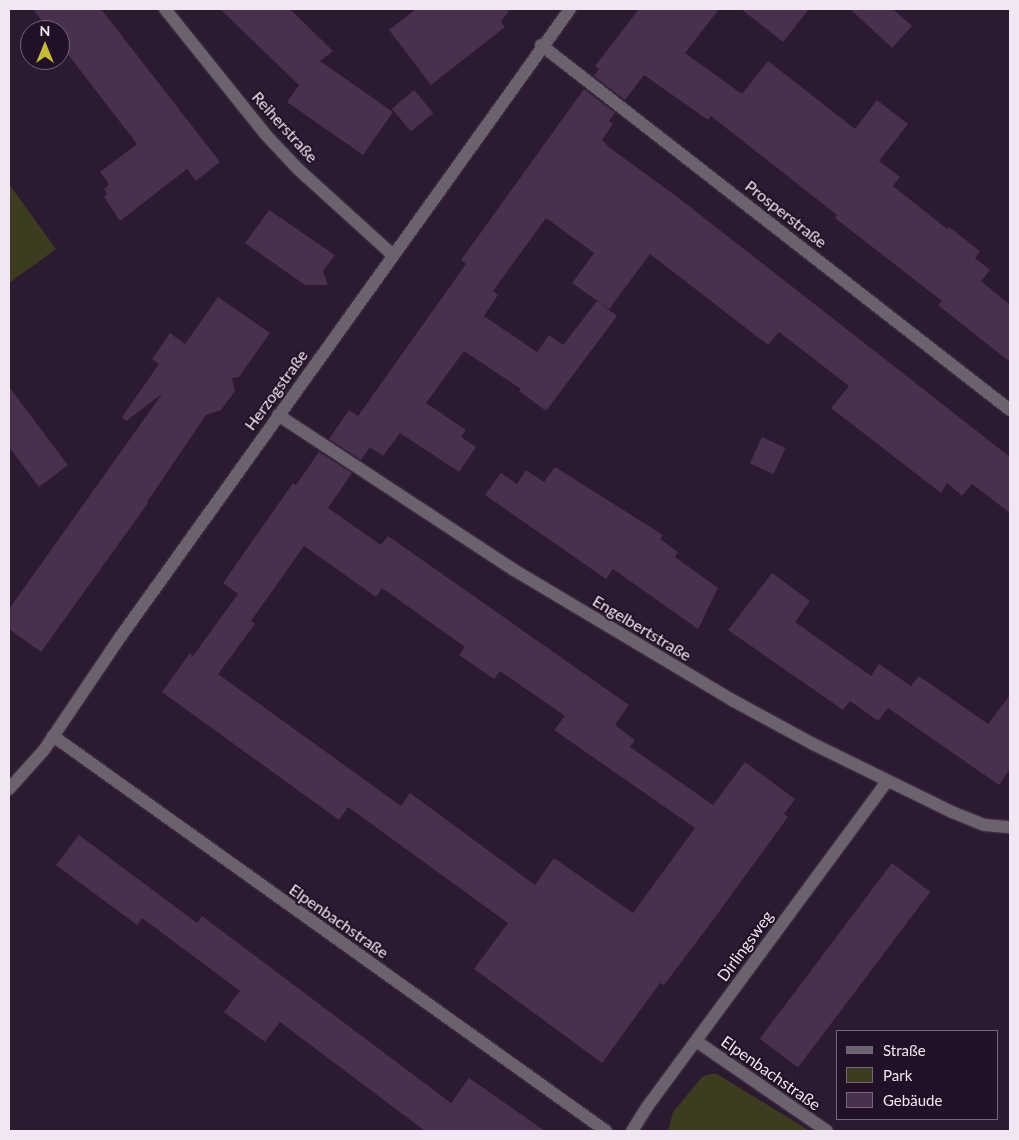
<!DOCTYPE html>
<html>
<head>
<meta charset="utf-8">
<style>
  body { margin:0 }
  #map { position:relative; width:1019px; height:1140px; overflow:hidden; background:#2c1a30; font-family:Lato,sans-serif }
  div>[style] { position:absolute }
  .green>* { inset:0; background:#3d3b20 }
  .building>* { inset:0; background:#47314c; transform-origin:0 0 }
  .roads { filter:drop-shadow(0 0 1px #48374c) drop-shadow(0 0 1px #48374c) }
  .minor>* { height:12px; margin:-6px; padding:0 6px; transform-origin:6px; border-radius:6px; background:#6c616e }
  span { translate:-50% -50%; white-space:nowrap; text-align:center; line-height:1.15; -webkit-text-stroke:4px #221126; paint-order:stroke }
  .street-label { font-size:16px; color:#f2e6f5 }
  .frame { position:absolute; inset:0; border:10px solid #f2e6f5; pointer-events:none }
  .legend { position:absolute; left:836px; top:1030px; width:162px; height:90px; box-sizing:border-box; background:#221126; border:1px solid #756679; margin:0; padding:6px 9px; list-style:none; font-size:15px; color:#f2e6f5 }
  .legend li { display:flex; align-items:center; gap:10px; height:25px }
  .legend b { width:25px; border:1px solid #756679 }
  .north { position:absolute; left:20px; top:20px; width:50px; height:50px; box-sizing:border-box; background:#221126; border:1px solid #756679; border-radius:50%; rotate:0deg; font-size:14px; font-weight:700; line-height:20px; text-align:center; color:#f2e6f5 }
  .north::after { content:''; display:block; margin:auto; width:18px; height:22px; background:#c6bc3c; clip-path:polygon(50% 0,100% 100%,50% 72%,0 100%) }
</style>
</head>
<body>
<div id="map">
  <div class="green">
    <i style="clip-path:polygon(9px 184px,56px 249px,9px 283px)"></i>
    <i style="clip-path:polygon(712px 1074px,717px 1074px,810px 1131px,668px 1131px,673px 1112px,703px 1076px)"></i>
  </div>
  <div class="building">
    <i style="clip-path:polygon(33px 9px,101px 9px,220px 162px,196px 181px,187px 169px,120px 221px,104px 197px,107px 194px,104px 189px,109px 184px,100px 172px,137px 144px,60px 44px,60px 30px,49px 30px)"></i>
    <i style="clip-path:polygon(220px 9px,290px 9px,333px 51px,320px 61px,393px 112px,363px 155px,287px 102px,299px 85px)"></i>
    <i style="clip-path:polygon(416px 9px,510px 9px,501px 22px,505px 27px,431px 85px,389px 30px)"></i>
    <i style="clip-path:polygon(639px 9px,719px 9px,685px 53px,742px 94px,768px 61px,855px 129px,877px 100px,908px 124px,879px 161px,900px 177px,893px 186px,947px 229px,949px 227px,980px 251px,975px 258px,990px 270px,981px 281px,1010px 305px,1010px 362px,938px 305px,942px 301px,835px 218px,837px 215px,711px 116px,708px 120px,644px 75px,625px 100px,594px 76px,599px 69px,595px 66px)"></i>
    <i style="clip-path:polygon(741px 9px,809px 9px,783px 42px)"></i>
    <i style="clip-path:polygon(850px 9px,893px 9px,912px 26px,892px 48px)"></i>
    <i style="clip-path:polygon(584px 89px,615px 113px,609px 121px,613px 124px,602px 140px,610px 148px,680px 199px,1010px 457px,1010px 513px,972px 484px,962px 496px,947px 483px,941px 493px,831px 408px,849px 386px,779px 332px,768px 345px,650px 254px,609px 309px,572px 283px,594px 253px,546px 218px,493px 291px,498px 295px,484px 316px,537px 352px,549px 335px,563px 345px,597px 301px,617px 316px,546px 411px,519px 391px,521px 389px,464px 351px,426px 403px,466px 430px,461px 437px,476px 447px,459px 472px,400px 433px,383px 456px,370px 447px,361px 460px,329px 439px,349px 410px,358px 416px,466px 264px,461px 260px)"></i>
    <i style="left:414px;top:90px;width:30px;height:29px;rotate:50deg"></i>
    <i style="clip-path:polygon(269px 210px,335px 255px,323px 271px,328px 285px,305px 285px,245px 243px)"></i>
    <i style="clip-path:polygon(218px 297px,270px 333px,239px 377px,232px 378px,235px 391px,221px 410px,206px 415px,147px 502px,148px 503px,41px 652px,9px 629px,9px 609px,162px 394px,126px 421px,122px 417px,159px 364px,152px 359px,170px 333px,185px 344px)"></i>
    <i style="clip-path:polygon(9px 387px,68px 465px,39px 487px,9px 447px)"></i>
    <i style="left:762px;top:437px;width:26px;height:29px;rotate:25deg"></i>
    <i style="clip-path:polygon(evenodd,319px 452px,352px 473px,328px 508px,381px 545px,388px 536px,629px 705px,615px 725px,635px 740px,630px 747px,713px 805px,745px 762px,795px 799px,784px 814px,788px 817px,713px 920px,664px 985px,660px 983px,602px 1063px,474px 969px,508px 923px,348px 807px,339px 820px,162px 692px,190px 653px,193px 656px,238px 594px,223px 583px,293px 483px,296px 485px,319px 452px,304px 546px,376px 597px,382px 588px,465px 647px,459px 655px,494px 679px,500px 671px,565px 716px,554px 730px,695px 828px,633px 913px,554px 858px,535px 885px,410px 793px,401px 806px,218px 674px,255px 624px,251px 621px,304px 546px)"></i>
    <i style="clip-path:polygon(555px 467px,663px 535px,660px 539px,678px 552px,675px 557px,718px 588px,698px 629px,613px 569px,606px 579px,485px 495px,501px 473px,517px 484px,526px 470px,544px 482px)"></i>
    <i style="clip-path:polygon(772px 573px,810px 601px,795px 622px,871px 676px,879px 664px,911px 686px,919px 676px,988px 724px,1010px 695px,1010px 769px,999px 785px,888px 708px,878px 721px,850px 701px,843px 710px,728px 630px)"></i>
    <i style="clip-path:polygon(79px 835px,197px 923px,202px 916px,451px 1103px,469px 1078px,545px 1131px,425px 1131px,280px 1022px,265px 1042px,224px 1012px,240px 991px,142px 918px,137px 925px,56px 865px)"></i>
    <i style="left:892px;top:863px;width:48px;height:220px;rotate:37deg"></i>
  </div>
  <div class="roads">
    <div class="minor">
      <i style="left:165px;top:9px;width:160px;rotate:51.3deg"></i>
      <i style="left:265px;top:134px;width:48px;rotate:46.7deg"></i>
      <i style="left:298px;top:169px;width:128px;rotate:42.2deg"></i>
      <i style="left:541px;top:45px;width:594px;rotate:37.89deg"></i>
      <i style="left:278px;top:415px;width:282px;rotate:33.3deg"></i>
      <i style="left:514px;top:570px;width:254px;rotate:30.8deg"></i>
      <i style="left:732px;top:700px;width:92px;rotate:28.5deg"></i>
      <i style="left:813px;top:744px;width:155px;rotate:26.1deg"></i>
      <i style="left:952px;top:812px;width:35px;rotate:22deg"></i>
      <i style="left:985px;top:825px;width:25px;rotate:5deg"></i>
      <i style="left:53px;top:736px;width:680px;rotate:35.54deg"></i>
      <i style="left:9px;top:789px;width:52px;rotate:-48.1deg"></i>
      <i style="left:44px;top:750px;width:138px;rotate:-56deg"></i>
      <i style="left:121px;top:636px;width:771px;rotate:-54.39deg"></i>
      <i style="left:696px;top:1041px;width:159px;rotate:34.5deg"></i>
      <i style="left:632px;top:1131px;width:28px;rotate:-58deg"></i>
      <i style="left:647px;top:1107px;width:405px;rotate:-53.6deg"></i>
    </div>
  </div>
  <div class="street-label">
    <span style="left:285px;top:127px;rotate:48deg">Reiherstraße</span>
    <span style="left:786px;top:214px;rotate:38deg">Prosperstraße</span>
    <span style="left:276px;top:390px;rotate:-54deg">Herzogstraße</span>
    <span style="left:642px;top:628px;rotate:31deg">Engelbertstraße</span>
    <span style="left:339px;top:921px;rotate:35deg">Elpenbachstraße</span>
    <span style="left:745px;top:946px;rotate:-54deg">Dirlingsweg</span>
    <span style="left:771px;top:1073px;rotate:35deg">Elpenbachstraße</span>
  </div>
  <div class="frame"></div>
  <ul class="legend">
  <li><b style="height:6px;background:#6c616e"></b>Straße</li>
  <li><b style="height:14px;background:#3d3b20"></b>Park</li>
  <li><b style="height:14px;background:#47314c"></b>Gebäude</li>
  </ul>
  <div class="north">N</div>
</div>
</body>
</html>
